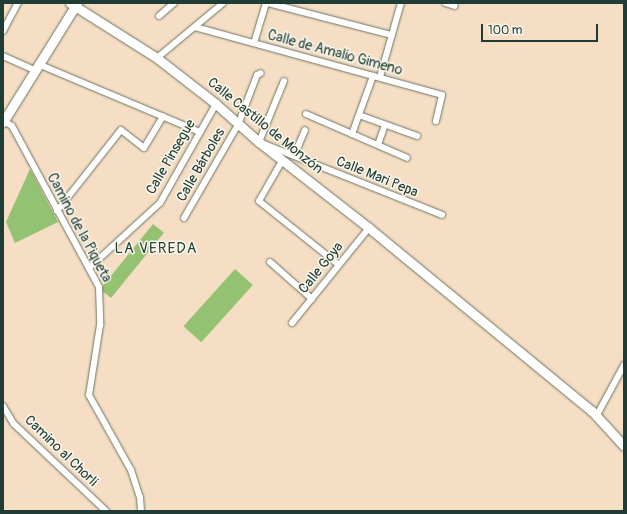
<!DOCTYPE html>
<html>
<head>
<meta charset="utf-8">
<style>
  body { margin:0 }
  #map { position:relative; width:627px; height:514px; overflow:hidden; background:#f5dec3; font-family:Pangolin,sans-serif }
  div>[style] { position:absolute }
  .green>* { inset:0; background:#93c272; transform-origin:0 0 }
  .roads { filter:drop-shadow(0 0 1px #6a7566) drop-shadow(0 0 1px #6a7566) }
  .minor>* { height:6px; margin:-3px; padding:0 3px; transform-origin:3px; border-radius:3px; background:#fff }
  .secondary>* { height:9px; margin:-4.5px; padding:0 4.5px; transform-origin:4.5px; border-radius:4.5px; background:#fff }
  span { translate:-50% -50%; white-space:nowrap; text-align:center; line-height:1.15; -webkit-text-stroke:3px #fbf7ec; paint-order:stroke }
  .street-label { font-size:14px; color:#1f3d34 }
  .neighbourhood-label { font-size:15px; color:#1f3d34; letter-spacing:1px }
  .frame { position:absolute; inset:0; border:4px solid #1f3d34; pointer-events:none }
  .scale { position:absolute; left:481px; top:24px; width:117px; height:18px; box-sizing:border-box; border:2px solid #1f3d34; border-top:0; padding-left:5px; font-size:12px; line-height:14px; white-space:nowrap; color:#1f3d34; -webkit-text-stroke:3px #fbf7ec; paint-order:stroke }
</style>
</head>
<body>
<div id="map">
  <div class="green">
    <i style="clip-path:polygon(30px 169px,58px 222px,15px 243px,6px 222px)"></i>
    <i style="left:153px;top:224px;width:14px;height:84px;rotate:39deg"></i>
    <i style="left:235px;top:269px;width:24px;height:77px;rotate:42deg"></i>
  </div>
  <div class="roads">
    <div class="minor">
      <i style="left:268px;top:3px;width:128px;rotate:14.5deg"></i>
      <i style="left:445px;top:3px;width:10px;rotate:17deg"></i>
      <i style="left:159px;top:16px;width:20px;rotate:-41deg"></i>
      <i style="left:195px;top:27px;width:256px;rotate:15.4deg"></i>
      <i style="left:442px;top:95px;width:27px;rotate:103deg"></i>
      <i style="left:3px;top:31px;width:32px;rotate:-62deg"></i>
      <i style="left:254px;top:43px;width:42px;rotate:-73.3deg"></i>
      <i style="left:3px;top:56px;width:35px;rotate:24deg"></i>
      <i style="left:157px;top:58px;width:86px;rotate:-39.8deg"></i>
      <i style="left:38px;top:64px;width:176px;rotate:22.8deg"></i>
      <i style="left:380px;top:77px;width:77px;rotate:-74.2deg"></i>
      <i style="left:284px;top:81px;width:66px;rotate:112.3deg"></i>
      <i style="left:259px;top:142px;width:197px;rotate:21.7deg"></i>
      <i style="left:306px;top:114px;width:110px;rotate:23.5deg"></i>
      <i style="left:359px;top:115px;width:62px;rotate:19.9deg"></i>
      <i style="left:4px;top:121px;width:9px;rotate:32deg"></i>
      <i style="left:12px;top:126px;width:183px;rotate:61.6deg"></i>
      <i style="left:99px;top:287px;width:38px;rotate:88deg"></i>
      <i style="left:100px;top:325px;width:71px;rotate:98.9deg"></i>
      <i style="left:89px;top:395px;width:86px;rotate:60.8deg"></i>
      <i style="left:131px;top:470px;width:28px;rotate:72deg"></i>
      <i style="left:140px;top:497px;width:14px;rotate:86deg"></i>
      <i style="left:352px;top:134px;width:62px;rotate:-70.1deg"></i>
      <i style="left:378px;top:145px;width:21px;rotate:-71deg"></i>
      <i style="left:294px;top:156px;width:28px;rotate:-67deg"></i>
      <i style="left:282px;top:161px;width:46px;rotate:119.9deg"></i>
      <i style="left:259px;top:201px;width:102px;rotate:38.7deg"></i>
      <i style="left:57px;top:211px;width:103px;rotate:-51.7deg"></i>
      <i style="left:121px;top:130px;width:29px;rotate:38deg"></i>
      <i style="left:144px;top:148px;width:37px;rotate:-59deg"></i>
      <i style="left:184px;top:218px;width:108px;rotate:-59.9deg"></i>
      <i style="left:238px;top:125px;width:53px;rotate:-69.2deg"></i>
      <i style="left:257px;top:75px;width:4px;rotate:-27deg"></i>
      <i style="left:270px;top:262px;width:56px;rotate:41.4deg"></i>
      <i style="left:89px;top:268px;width:96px;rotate:-42.5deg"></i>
      <i style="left:160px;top:203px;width:114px;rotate:-60.5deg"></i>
      <i style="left:292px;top:323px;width:122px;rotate:-51deg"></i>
      <i style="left:3px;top:406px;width:21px;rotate:59deg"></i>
      <i style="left:14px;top:424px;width:127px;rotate:43.4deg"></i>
      <i style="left:597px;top:415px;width:57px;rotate:-61.6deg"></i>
    </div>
    <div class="secondary">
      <i style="left:70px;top:3px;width:103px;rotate:32.3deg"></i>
      <i style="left:157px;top:58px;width:75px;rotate:37.9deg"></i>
      <i style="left:216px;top:104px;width:57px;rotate:41.5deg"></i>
      <i style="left:259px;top:142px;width:140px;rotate:38deg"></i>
      <i style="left:369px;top:228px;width:288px;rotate:39.4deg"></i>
      <i style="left:592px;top:411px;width:47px;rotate:47.6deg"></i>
      <i style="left:3px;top:122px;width:140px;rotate:-58.1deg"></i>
    </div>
  </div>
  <div class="street-label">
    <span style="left:335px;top:53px;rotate:15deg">Calle de Amalio Gimeno</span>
    <span style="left:265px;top:126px;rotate:39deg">Calle Castillo de Monzón</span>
    <span style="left:171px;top:157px;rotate:-60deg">Calle Pinsegue</span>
    <span style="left:201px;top:165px;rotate:-60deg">Calle Bárboles</span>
    <span style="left:377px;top:177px;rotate:22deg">Calle Mari Pepa</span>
    <span style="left:79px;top:228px;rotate:62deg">Camino de la Piqueta</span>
    <span style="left:321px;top:268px;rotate:-51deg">Calle Goya</span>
    <span style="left:61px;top:451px;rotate:44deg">Camino al Chorli</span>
  </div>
  <div class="neighbourhood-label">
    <span style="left:156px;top:249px">LA VEREDA</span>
  </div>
  <div class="frame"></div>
  <div class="scale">100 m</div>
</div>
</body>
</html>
